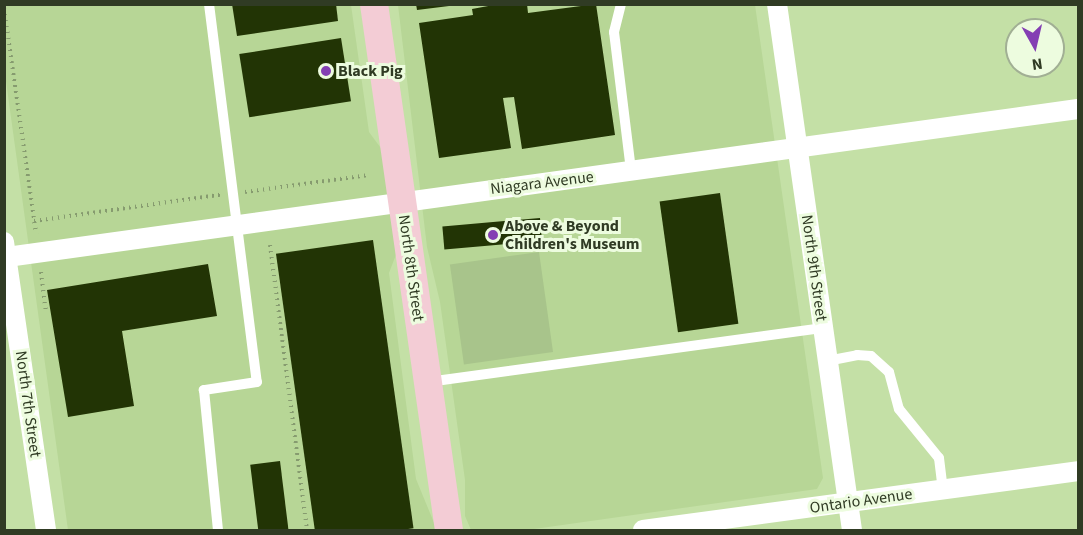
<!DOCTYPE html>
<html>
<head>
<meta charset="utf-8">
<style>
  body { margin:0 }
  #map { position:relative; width:1083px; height:535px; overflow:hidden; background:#c4e0a6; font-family:"Source Sans 3",sans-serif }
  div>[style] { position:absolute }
  .built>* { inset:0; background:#b7d696 }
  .green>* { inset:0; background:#a8c48b; transform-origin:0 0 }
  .building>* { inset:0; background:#223405; transform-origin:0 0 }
  .path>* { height:4px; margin-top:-2px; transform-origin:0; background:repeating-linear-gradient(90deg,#869b6f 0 1.5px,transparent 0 6px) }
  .lane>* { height:10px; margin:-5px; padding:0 5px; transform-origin:5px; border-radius:5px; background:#fff }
  .street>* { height:20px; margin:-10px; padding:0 10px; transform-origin:10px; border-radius:10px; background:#fff }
  .secondary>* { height:28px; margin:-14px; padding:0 14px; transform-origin:14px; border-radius:14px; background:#f3ccd5 }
  .dots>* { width:16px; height:16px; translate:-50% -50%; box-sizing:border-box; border:3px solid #edfcdf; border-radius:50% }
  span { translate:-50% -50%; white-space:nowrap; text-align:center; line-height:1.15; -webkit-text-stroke:6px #edfcdf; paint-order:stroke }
  .poi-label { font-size:16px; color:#303b24; font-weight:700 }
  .left { translate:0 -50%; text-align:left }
  .street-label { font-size:16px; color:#303b24 }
  .frame { position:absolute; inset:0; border:6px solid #303b24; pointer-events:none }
  .north { position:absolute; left:1005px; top:18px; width:60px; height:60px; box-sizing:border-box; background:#edfcdf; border:2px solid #a1af94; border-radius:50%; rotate:172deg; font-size:16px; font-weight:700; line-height:24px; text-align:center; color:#303b24 }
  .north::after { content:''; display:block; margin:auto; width:21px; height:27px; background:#843fb3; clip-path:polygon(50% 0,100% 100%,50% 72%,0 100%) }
</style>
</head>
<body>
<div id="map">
  <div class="built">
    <i style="clip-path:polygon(4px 5px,351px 5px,369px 132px,383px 151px,397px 252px,389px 273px,416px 479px,437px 530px,68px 530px,5px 74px)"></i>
    <i style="clip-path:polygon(398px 5px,755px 5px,823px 478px,817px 489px,527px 530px,471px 530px,465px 516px,465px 480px,440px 302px,427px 247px)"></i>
  </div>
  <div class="green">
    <i style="left:539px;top:252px;width:101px;height:90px;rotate:82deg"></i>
  </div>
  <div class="building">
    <i style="clip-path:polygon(232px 4px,336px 4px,338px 21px,237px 36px)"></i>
    <i style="clip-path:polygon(416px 4px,449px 4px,449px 6px,417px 10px)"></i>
    <i style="clip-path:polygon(499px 4px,527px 4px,528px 13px,596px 4px,615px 135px,522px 149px,514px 97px,503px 98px,511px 148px,439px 158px,419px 23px,473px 15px,472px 9px)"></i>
    <i style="left:341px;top:38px;width:64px;height:103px;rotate:81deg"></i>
    <i style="left:720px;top:193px;width:132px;height:61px;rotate:82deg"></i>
    <i style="left:540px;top:218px;width:23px;height:98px;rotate:85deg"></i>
    <i style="left:373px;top:240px;width:291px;height:98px;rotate:82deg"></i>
    <i style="clip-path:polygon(208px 264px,217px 316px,122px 331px,134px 406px,68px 417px,47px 290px)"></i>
    <i style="left:280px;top:461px;width:70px;height:30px;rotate:83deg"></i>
  </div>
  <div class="path">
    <i style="left:4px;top:8px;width:228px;rotate:81.9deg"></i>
    <i style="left:245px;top:192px;width:125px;rotate:-7.8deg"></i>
    <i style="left:34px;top:221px;width:188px;rotate:-8deg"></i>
    <i style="left:270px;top:245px;width:287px;rotate:82.6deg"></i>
    <i style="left:41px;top:272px;width:38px;rotate:83deg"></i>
  </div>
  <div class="lane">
    <i style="left:209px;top:4px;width:381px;rotate:82.8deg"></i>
    <i style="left:257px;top:382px;width:54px;rotate:171.4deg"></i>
    <i style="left:204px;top:390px;width:141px;rotate:84.3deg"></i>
    <i style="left:621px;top:4px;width:29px;rotate:104deg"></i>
    <i style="left:614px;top:32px;width:140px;rotate:83deg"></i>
    <i style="left:827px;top:361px;width:31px;rotate:-11deg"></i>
    <i style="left:857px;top:355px;width:14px;rotate:4deg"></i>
    <i style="left:871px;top:356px;width:24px;rotate:42deg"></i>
    <i style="left:889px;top:372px;width:38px;rotate:75deg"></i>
    <i style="left:899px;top:409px;width:63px;rotate:50.8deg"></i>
    <i style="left:939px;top:458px;width:31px;rotate:83deg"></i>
    <i style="left:428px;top:382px;width:399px;rotate:-7.8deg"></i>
  </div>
  <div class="street">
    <i style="left:777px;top:4px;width:531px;rotate:81.89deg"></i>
    <i style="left:4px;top:242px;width:291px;rotate:81.7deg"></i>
    <i style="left:7px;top:257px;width:1081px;rotate:-7.87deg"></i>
    <i style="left:643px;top:530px;width:439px;rotate:-7.7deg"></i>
  </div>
  <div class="secondary">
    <i style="left:374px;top:4px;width:531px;rotate:81.89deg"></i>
  </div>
  <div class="dots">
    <i style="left:326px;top:71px;background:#843fb3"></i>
    <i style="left:493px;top:235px;background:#843fb3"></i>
  </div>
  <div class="poi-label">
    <span class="left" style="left:338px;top:71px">Black Pig</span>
    <span class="left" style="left:505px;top:235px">Above &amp; Beyond<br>Children's Museum</span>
  </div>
  <div class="street-label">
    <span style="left:542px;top:183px;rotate:-7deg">Niagara Avenue</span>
    <span style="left:411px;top:268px;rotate:82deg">North 8th Street</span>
    <span style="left:814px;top:268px;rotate:82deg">North 9th Street</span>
    <span style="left:28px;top:404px;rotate:82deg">North 7th Street</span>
    <span style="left:861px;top:501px;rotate:-8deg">Ontario Avenue</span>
  </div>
  <div class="frame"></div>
  <div class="north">N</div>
</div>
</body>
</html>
